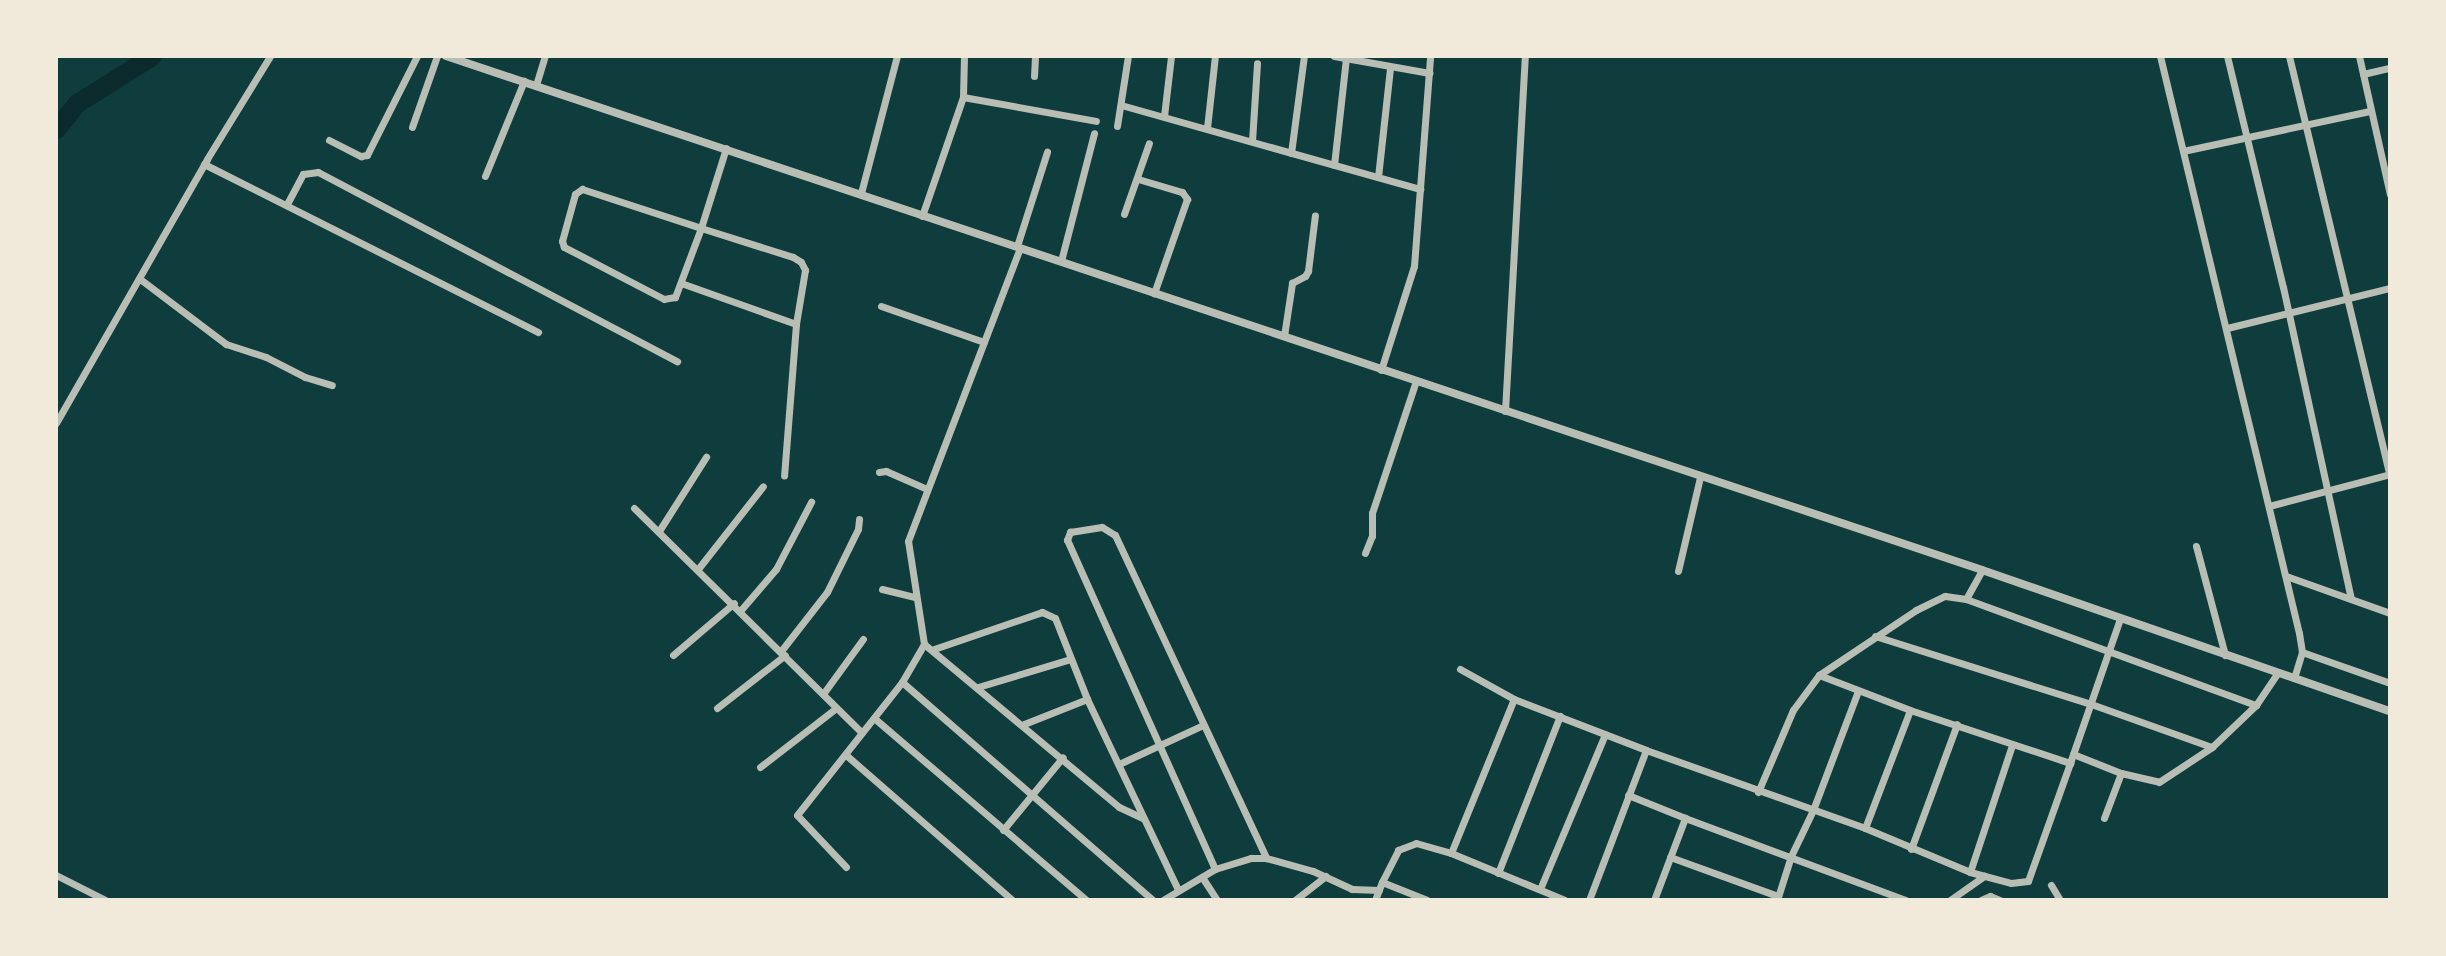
<!DOCTYPE html>
<html>
<head>
<meta charset="utf-8">
<style>
  body { margin:0 }
  #map { position:relative; width:2446px; height:956px; overflow:hidden; background:#0f3d3e; font-family:Signika,sans-serif }
  div>[style] { position:absolute }
  .river>* { height:19px; margin:-9.5px; padding:0 9.5px; transform-origin:9.5px; border-radius:9.5px; background:#0a2a2b }
  .minor>* { height:7px; margin:-3.5px; padding:0 3.5px; transform-origin:3.5px; border-radius:3.5px; background:#b8beb3 }
  .tertiary>* { height:8px; margin:-4px; padding:0 4px; transform-origin:4px; border-radius:4px; background:#b8beb3 }
  span { translate:-50% -50%; white-space:nowrap; text-align:center; line-height:1.15; -webkit-text-stroke:7px #f1e9da; paint-order:stroke }
  .frame { position:absolute; inset:0; border:58px solid #f1e9da; pointer-events:none }
</style>
</head>
<body>
<div id="map">
  <div class="river">
    <i style="left:56px;top:129px;width:33px;rotate:-51deg"></i>
    <i style="left:77px;top:103px;width:89px;rotate:-32.1deg"></i>
  </div>
  <div class="minor">
    <i style="left:1334px;top:56px;width:97px;rotate:10.1deg"></i>
    <i style="left:2160px;top:56px;width:594px;rotate:76.46deg"></i>
    <i style="left:2299px;top:633px;width:19px;rotate:81deg"></i>
    <i style="left:2302px;top:652px;width:27px;rotate:107deg"></i>
    <i style="left:2227px;top:56px;width:238px;rotate:76.4deg"></i>
    <i style="left:2283px;top:287px;width:319px;rotate:77.7deg"></i>
    <i style="left:2289px;top:56px;width:432px;rotate:76.5deg"></i>
    <i style="left:2359px;top:56px;width:142px;rotate:77.4deg"></i>
    <i style="left:2363px;top:74px;width:28px;rotate:-13deg"></i>
    <i style="left:1034px;top:76px;width:20px;rotate:-87deg"></i>
    <i style="left:536px;top:85px;width:30px;rotate:-73deg"></i>
    <i style="left:963px;top:97px;width:135px;rotate:10.2deg"></i>
    <i style="left:1121px;top:105px;width:311px;rotate:15.7deg"></i>
    <i style="left:1164px;top:116px;width:60px;rotate:-83.3deg"></i>
    <i style="left:1117px;top:126px;width:71px;rotate:-81.1deg"></i>
    <i style="left:412px;top:127px;width:75px;rotate:-70.6deg"></i>
    <i style="left:1207px;top:128px;width:72px;rotate:-83.7deg"></i>
    <i style="left:329px;top:140px;width:36px;rotate:27deg"></i>
    <i style="left:361px;top:156px;width:6px;rotate:-9deg"></i>
    <i style="left:367px;top:155px;width:111px;rotate:-63.2deg"></i>
    <i style="left:1252px;top:141px;width:78px;rotate:-86.3deg"></i>
    <i style="left:726px;top:148px;width:84px;rotate:107.4deg"></i>
    <i style="left:701px;top:228px;width:96px;rotate:17.5deg"></i>
    <i style="left:793px;top:257px;width:9px;rotate:32deg"></i>
    <i style="left:801px;top:262px;width:9px;rotate:63deg"></i>
    <i style="left:805px;top:270px;width:55px;rotate:99.5deg"></i>
    <i style="left:796px;top:324px;width:152px;rotate:94.5deg"></i>
    <i style="left:2183px;top:151px;width:191px;rotate:-12.1deg"></i>
    <i style="left:1291px;top:153px;width:98px;rotate:-82.4deg"></i>
    <i style="left:204px;top:164px;width:374px;rotate:26.7deg"></i>
    <i style="left:1334px;top:165px;width:108px;rotate:-83.6deg"></i>
    <i style="left:485px;top:176px;width:103px;rotate:-67.7deg"></i>
    <i style="left:1378px;top:177px;width:110px;rotate:-83.7deg"></i>
    <i style="left:1138px;top:179px;width:46px;rotate:16.5deg"></i>
    <i style="left:1182px;top:192px;width:9px;rotate:54deg"></i>
    <i style="left:1187px;top:199px;width:100px;rotate:109.3deg"></i>
    <i style="left:582px;top:189px;width:125px;rotate:18.1deg"></i>
    <i style="left:701px;top:228px;width:74px;rotate:110.6deg"></i>
    <i style="left:675px;top:297px;width:11px;rotate:170deg"></i>
    <i style="left:664px;top:299px;width:113px;rotate:-152.5deg"></i>
    <i style="left:564px;top:247px;width:6px;rotate:-108deg"></i>
    <i style="left:562px;top:241px;width:49px;rotate:-74.5deg"></i>
    <i style="left:575px;top:194px;width:9px;rotate:-36deg"></i>
    <i style="left:861px;top:193px;width:142px;rotate:-75.3deg"></i>
    <i style="left:287px;top:204px;width:34px;rotate:-62deg"></i>
    <i style="left:303px;top:174px;width:15px;rotate:-8deg"></i>
    <i style="left:318px;top:172px;width:406px;rotate:27.8deg"></i>
    <i style="left:1124px;top:214px;width:75px;rotate:-70.6deg"></i>
    <i style="left:922px;top:216px;width:126px;rotate:-71deg"></i>
    <i style="left:963px;top:97px;width:41px;rotate:-88.6deg"></i>
    <i style="left:1017px;top:246px;width:99px;rotate:-72.3deg"></i>
    <i style="left:1061px;top:261px;width:132px;rotate:-75.5deg"></i>
    <i style="left:140px;top:279px;width:108px;rotate:37.1deg"></i>
    <i style="left:226px;top:344px;width:42px;rotate:18deg"></i>
    <i style="left:266px;top:357px;width:44px;rotate:27.1deg"></i>
    <i style="left:305px;top:377px;width:28px;rotate:17deg"></i>
    <i style="left:681px;top:283px;width:122px;rotate:19.6deg"></i>
    <i style="left:881px;top:306px;width:109px;rotate:19.3deg"></i>
    <i style="left:2227px;top:328px;width:168px;rotate:-13.8deg"></i>
    <i style="left:1284px;top:336px;width:54px;rotate:-81.4deg"></i>
    <i style="left:1292px;top:283px;width:15px;rotate:-28deg"></i>
    <i style="left:1305px;top:276px;width:6px;rotate:-59deg"></i>
    <i style="left:1308px;top:271px;width:56px;rotate:-82.9deg"></i>
    <i style="left:1381px;top:370px;width:109px;rotate:-72.4deg"></i>
    <i style="left:1414px;top:266px;width:211px;rotate:-85.6deg"></i>
    <i style="left:1505px;top:411px;width:356px;rotate:-86.8deg"></i>
    <i style="left:56px;top:423px;width:304px;rotate:-60.2deg"></i>
    <i style="left:207px;top:159px;width:121px;rotate:-58.5deg"></i>
    <i style="left:879px;top:472px;width:7px;rotate:-8deg"></i>
    <i style="left:886px;top:471px;width:45px;rotate:23.7deg"></i>
    <i style="left:2269px;top:506px;width:125px;rotate:-14.8deg"></i>
    <i style="left:634px;top:508px;width:320px;rotate:44.6deg"></i>
    <i style="left:659px;top:531px;width:88px;rotate:-57.6deg"></i>
    <i style="left:2196px;top:546px;width:113px;rotate:75.1deg"></i>
    <i style="left:1365px;top:553px;width:18px;rotate:-68deg"></i>
    <i style="left:1372px;top:536px;width:23px;rotate:-90deg"></i>
    <i style="left:1372px;top:513px;width:139px;rotate:-71.6deg"></i>
    <i style="left:698px;top:569px;width:105px;rotate:-51.9deg"></i>
    <i style="left:1678px;top:571px;width:97px;rotate:-76.8deg"></i>
    <i style="left:2286px;top:576px;width:110px;rotate:19.6deg"></i>
    <i style="left:882px;top:589px;width:34px;rotate:14deg"></i>
    <i style="left:1966px;top:599px;width:33px;rotate:-61deg"></i>
    <i style="left:740px;top:611px;width:55px;rotate:-49.4deg"></i>
    <i style="left:776px;top:569px;width:76px;rotate:-62.4deg"></i>
    <i style="left:1875px;top:636px;width:226px;rotate:17.5deg"></i>
    <i style="left:2091px;top:704px;width:128px;rotate:19.6deg"></i>
    <i style="left:924px;top:644px;width:254px;rotate:39.9deg"></i>
    <i style="left:1119px;top:807px;width:26px;rotate:25deg"></i>
    <i style="left:934px;top:649px;width:114px;rotate:-18.9deg"></i>
    <i style="left:1042px;top:612px;width:14px;rotate:25deg"></i>
    <i style="left:1055px;top:618px;width:87px;rotate:68.4deg"></i>
    <i style="left:1087px;top:699px;width:212px;rotate:64.5deg"></i>
    <i style="left:781px;top:651px;width:75px;rotate:-52.1deg"></i>
    <i style="left:827px;top:592px;width:70px;rotate:-63.8deg"></i>
    <i style="left:858px;top:529px;width:10px;rotate:-84deg"></i>
    <i style="left:2302px;top:652px;width:93px;rotate:19.4deg"></i>
    <i style="left:673px;top:655px;width:80px;rotate:-40.4deg"></i>
    <i style="left:1460px;top:669px;width:62px;rotate:29.1deg"></i>
    <i style="left:1819px;top:675px;width:97px;rotate:21deg"></i>
    <i style="left:1910px;top:710px;width:169px;rotate:18.3deg"></i>
    <i style="left:2070px;top:763px;width:152px;rotate:-70.9deg"></i>
    <i style="left:902px;top:682px;width:332px;rotate:41deg"></i>
    <i style="left:978px;top:687px;width:97px;rotate:-16.8deg"></i>
    <i style="left:823px;top:694px;width:68px;rotate:-54deg"></i>
    <i style="left:717px;top:708px;width:86px;rotate:-37.9deg"></i>
    <i style="left:874px;top:718px;width:279px;rotate:40.6deg"></i>
    <i style="left:1024px;top:724px;width:68px;rotate:-21.6deg"></i>
    <i style="left:2073px;top:754px;width:52px;rotate:21.6deg"></i>
    <i style="left:2121px;top:773px;width:39px;rotate:13deg"></i>
    <i style="left:2159px;top:782px;width:64px;rotate:-33.4deg"></i>
    <i style="left:2212px;top:747px;width:61px;rotate:-43.7deg"></i>
    <i style="left:2256px;top:705px;width:37px;rotate:-56deg"></i>
    <i style="left:846px;top:755px;width:220px;rotate:41.1deg"></i>
    <i style="left:1119px;top:764px;width:93px;rotate:-24.9deg"></i>
    <i style="left:760px;top:767px;width:96px;rotate:-37.8deg"></i>
    <i style="left:1758px;top:792px;width:89px;rotate:-66.9deg"></i>
    <i style="left:1793px;top:710px;width:44px;rotate:-53.4deg"></i>
    <i style="left:1819px;top:675px;width:117px;rotate:-33.8deg"></i>
    <i style="left:1916px;top:610px;width:32px;rotate:-26deg"></i>
    <i style="left:1945px;top:596px;width:21px;rotate:8deg"></i>
    <i style="left:1966px;top:599px;width:309px;rotate:20.1deg"></i>
    <i style="left:1628px;top:795px;width:61px;rotate:22deg"></i>
    <i style="left:2104px;top:818px;width:48px;rotate:-69.3deg"></i>
    <i style="left:1865px;top:828px;width:126px;rotate:-69.1deg"></i>
    <i style="left:1003px;top:830px;width:94px;rotate:-50.6deg"></i>
    <i style="left:1911px;top:849px;width:133px;rotate:-69.8deg"></i>
    <i style="left:1451px;top:853px;width:166px;rotate:-67.8deg"></i>
    <i style="left:1514px;top:699px;width:142px;rotate:21.1deg"></i>
    <i style="left:1670px;top:857px;width:115px;rotate:19.9deg"></i>
    <i style="left:846px;top:867px;width:71px;rotate:-133.3deg"></i>
    <i style="left:797px;top:815px;width:169px;rotate:-51.7deg"></i>
    <i style="left:902px;top:682px;width:44px;rotate:-59.9deg"></i>
    <i style="left:924px;top:644px;width:104px;rotate:-98.8deg"></i>
    <i style="left:908px;top:541px;width:314px;rotate:-69.1deg"></i>
    <i style="left:1215px;top:869px;width:361px;rotate:-114.2deg"></i>
    <i style="left:1067px;top:540px;width:9px;rotate:-69deg"></i>
    <i style="left:1070px;top:532px;width:32px;rotate:-9deg"></i>
    <i style="left:1102px;top:527px;width:15px;rotate:32deg"></i>
    <i style="left:1115px;top:535px;width:357px;rotate:64.9deg"></i>
    <i style="left:1970px;top:872px;width:134px;rotate:-71.7deg"></i>
    <i style="left:1498px;top:873px;width:169px;rotate:-68.5deg"></i>
    <i style="left:56px;top:875px;width:55px;rotate:27deg"></i>
    <i style="left:1202px;top:877px;width:27px;rotate:57deg"></i>
    <i style="left:1382px;top:882px;width:36px;rotate:-63deg"></i>
    <i style="left:1398px;top:850px;width:19px;rotate:-21deg"></i>
    <i style="left:1416px;top:843px;width:36px;rotate:16deg"></i>
    <i style="left:1451px;top:853px;width:123px;rotate:22.4deg"></i>
    <i style="left:2051px;top:885px;width:17px;rotate:59deg"></i>
    <i style="left:1540px;top:889px;width:168px;rotate:-67.2deg"></i>
    <i style="left:1163px;top:900px;width:61px;rotate:-30.8deg"></i>
    <i style="left:1215px;top:869px;width:38px;rotate:-17deg"></i>
    <i style="left:1251px;top:858px;width:15px"></i>
    <i style="left:1266px;top:858px;width:49px;rotate:15.5deg"></i>
    <i style="left:1313px;top:871px;width:43px;rotate:24.8deg"></i>
    <i style="left:1352px;top:889px;width:27px;rotate:2deg"></i>
    <i style="left:1295px;top:900px;width:39px;rotate:-38deg"></i>
    <i style="left:1375px;top:900px;width:19px;rotate:-69deg"></i>
    <i style="left:1382px;top:882px;width:48px;rotate:21.8deg"></i>
    <i style="left:1589px;top:900px;width:160px;rotate:-69.2deg"></i>
    <i style="left:1646px;top:750px;width:232px;rotate:19.6deg"></i>
    <i style="left:1865px;top:828px;width:114px;rotate:22.7deg"></i>
    <i style="left:1970px;top:872px;width:42px;rotate:15deg"></i>
    <i style="left:2011px;top:883px;width:17px;rotate:-7deg"></i>
    <i style="left:2028px;top:881px;width:125px;rotate:-70.4deg"></i>
    <i style="left:1654px;top:900px;width:88px;rotate:-69.3deg"></i>
    <i style="left:1685px;top:818px;width:236px;rotate:20.4deg"></i>
    <i style="left:1777px;top:900px;width:46px;rotate:-72.3deg"></i>
    <i style="left:1791px;top:856px;width:51px;rotate:-64.4deg"></i>
    <i style="left:1813px;top:810px;width:127px;rotate:-69.3deg"></i>
    <i style="left:1950px;top:900px;width:42px;rotate:-35.2deg"></i>
    <i style="left:1981px;top:900px;width:10px;rotate:-24deg"></i>
    <i style="left:1990px;top:896px;width:11px;rotate:22deg"></i>
  </div>
  <div class="tertiary">
    <i style="left:446px;top:56px;width:1620px;rotate:18.5deg"></i>
    <i style="left:1982px;top:570px;width:432px;rotate:19.1deg"></i>
  </div>
  <div class="frame"></div>
</div>
</body>
</html>
